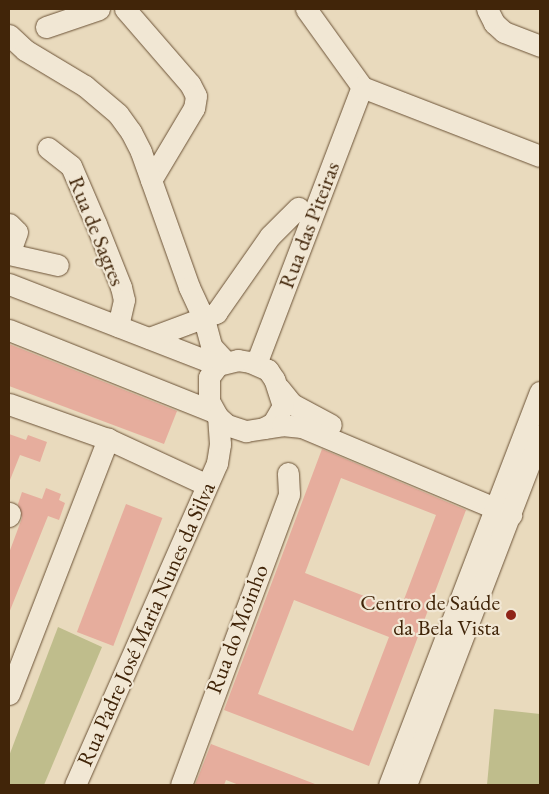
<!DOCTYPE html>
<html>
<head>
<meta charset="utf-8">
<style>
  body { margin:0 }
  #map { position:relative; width:549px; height:794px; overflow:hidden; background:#e9dabd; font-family:"EB Garamond",serif }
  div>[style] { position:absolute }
  .green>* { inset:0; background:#bfbd8c }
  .building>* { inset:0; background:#e6ad9d; transform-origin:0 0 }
  .roads { filter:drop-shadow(0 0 1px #6b5236) drop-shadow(0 0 1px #6b5236) }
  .minor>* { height:21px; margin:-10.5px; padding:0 10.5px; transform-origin:10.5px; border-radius:10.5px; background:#f1e7d4 }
  .dots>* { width:14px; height:14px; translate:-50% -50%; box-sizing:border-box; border:2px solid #f1e7d4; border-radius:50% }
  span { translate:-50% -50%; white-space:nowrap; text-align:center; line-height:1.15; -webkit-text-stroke:4.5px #f1e7d4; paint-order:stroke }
  .street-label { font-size:22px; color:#412509 }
  .poi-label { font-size:22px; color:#412509 }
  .right { translate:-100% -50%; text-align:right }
  .frame { position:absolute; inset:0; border:10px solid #412509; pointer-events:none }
</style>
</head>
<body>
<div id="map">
  <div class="green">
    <i style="clip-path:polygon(58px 627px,102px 647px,44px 785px,9px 785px,9px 756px)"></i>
    <i style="clip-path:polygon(494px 709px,540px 714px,540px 785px,487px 785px)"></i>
  </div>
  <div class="building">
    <i style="clip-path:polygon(9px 344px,177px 411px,164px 444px,9px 386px)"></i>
    <i style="clip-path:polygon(9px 434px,26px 440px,28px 435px,47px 442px,40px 462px,20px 455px,10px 480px)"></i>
    <i style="clip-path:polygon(evenodd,322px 449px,466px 510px,369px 766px,224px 710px,322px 449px,341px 478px,436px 515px,400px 610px,305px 573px,341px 478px,322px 449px,294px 600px,389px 637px,353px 731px,258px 694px,294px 600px)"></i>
    <i style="clip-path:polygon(46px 488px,61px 494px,59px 500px,65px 503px,59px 520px,48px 516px,9px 613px,9px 553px,22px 518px,18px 504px,22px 492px,42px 499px)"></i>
    <i style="left:126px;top:504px;width:39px;height:137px;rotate:21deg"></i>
    <i style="clip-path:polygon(211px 744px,315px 784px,314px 785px,239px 785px,226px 780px,224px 785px,195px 785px)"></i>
  </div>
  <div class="roads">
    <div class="minor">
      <i style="left:125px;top:9px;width:99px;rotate:49.1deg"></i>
      <i style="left:190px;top:84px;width:13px;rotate:63deg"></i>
      <i style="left:196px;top:96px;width:12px;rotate:99deg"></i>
      <i style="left:194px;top:108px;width:84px;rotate:120.8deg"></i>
      <i style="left:306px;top:9px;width:96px;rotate:54.3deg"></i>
      <i style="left:362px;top:87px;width:191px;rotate:21.2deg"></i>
      <i style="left:487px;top:9px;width:16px;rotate:63deg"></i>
      <i style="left:494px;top:23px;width:13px;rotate:42deg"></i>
      <i style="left:504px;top:32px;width:39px;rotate:21deg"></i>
      <i style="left:46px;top:27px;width:56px;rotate:-18.8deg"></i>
      <i style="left:9px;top:35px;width:22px;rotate:43deg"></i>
      <i style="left:25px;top:50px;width:70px;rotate:31deg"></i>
      <i style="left:85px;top:86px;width:43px;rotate:40.3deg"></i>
      <i style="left:118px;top:114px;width:22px;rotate:54deg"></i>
      <i style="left:131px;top:132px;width:22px;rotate:63deg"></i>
      <i style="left:141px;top:152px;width:143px;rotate:70.4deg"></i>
      <i style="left:189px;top:287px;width:35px;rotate:65deg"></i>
      <i style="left:204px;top:319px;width:28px;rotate:75deg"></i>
      <i style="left:211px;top:346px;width:22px;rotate:47deg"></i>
      <i style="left:48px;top:148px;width:29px;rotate:38deg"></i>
      <i style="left:71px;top:166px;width:63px;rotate:66.7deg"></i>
      <i style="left:96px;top:224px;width:68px;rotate:68.4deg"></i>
      <i style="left:121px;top:287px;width:13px;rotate:77deg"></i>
      <i style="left:124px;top:300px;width:27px;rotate:103deg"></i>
      <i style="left:9px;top:224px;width:11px;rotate:45deg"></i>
      <i style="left:17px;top:232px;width:23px;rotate:110deg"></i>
      <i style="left:9px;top:254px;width:50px;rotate:12.7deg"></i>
      <i style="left:9px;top:284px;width:224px;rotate:21.2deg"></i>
      <i style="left:9px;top:330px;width:221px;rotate:21.8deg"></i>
      <i style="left:149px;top:338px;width:72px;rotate:-20.5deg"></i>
      <i style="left:216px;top:313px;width:94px;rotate:-55deg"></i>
      <i style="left:270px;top:236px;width:40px;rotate:-45deg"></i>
      <i style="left:256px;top:364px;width:297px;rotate:-69.1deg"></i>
      <i style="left:279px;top:388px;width:21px;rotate:51deg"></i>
      <i style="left:292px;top:404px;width:44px;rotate:28.3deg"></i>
      <i style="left:9px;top:404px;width:105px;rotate:19.5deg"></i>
      <i style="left:108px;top:439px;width:109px;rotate:24.9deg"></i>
      <i style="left:264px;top:428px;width:10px;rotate:-29deg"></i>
      <i style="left:273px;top:423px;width:20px;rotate:-60deg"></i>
      <i style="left:283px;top:406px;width:28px;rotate:-108deg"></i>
      <i style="left:274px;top:379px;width:11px;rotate:-124deg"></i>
      <i style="left:268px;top:370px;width:20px;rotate:-156deg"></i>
      <i style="left:250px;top:362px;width:12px;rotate:-171deg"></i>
      <i style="left:238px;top:360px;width:21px;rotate:166deg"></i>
      <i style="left:218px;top:365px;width:15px;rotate:127deg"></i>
      <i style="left:209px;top:377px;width:24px;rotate:90deg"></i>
      <i style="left:209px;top:401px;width:18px;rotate:61deg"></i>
      <i style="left:218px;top:417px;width:12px;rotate:42deg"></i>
      <i style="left:227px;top:425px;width:20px;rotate:18deg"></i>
      <i style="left:246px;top:431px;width:36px;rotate:-9deg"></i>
      <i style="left:282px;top:425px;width:20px;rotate:6deg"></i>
      <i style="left:302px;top:427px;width:227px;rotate:22.8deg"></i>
      <i style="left:9px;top:516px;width:3px;rotate:-72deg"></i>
      <i style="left:9px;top:694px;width:274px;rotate:-68.8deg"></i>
      <i style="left:75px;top:785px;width:352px;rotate:-66.2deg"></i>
      <i style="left:217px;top:463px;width:19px;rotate:-81deg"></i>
      <i style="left:220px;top:444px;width:27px;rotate:-94deg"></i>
      <i style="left:181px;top:785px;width:310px;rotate:-69.6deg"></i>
      <i style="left:289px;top:494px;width:21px;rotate:-93deg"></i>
      <i style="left:389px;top:785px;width:421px;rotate:-69deg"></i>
      <i style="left:406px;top:785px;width:374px;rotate:-69deg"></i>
    </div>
  </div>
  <div class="dots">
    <i style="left:511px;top:615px;background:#8f2418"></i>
  </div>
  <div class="street-label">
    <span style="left:309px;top:225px;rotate:-69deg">Rua das Piteiras</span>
    <span style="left:97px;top:231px;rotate:68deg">Rua de Sagres</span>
    <span style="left:146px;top:624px;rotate:-66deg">Rua Padre José Maria Nunes da Silva</span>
    <span style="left:237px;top:629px;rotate:-69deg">Rua do Moinho</span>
  </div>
  <div class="poi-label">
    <span class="right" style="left:500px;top:615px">Centro de Saúde<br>da Bela Vista</span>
  </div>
  <div class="frame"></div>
</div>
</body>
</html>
